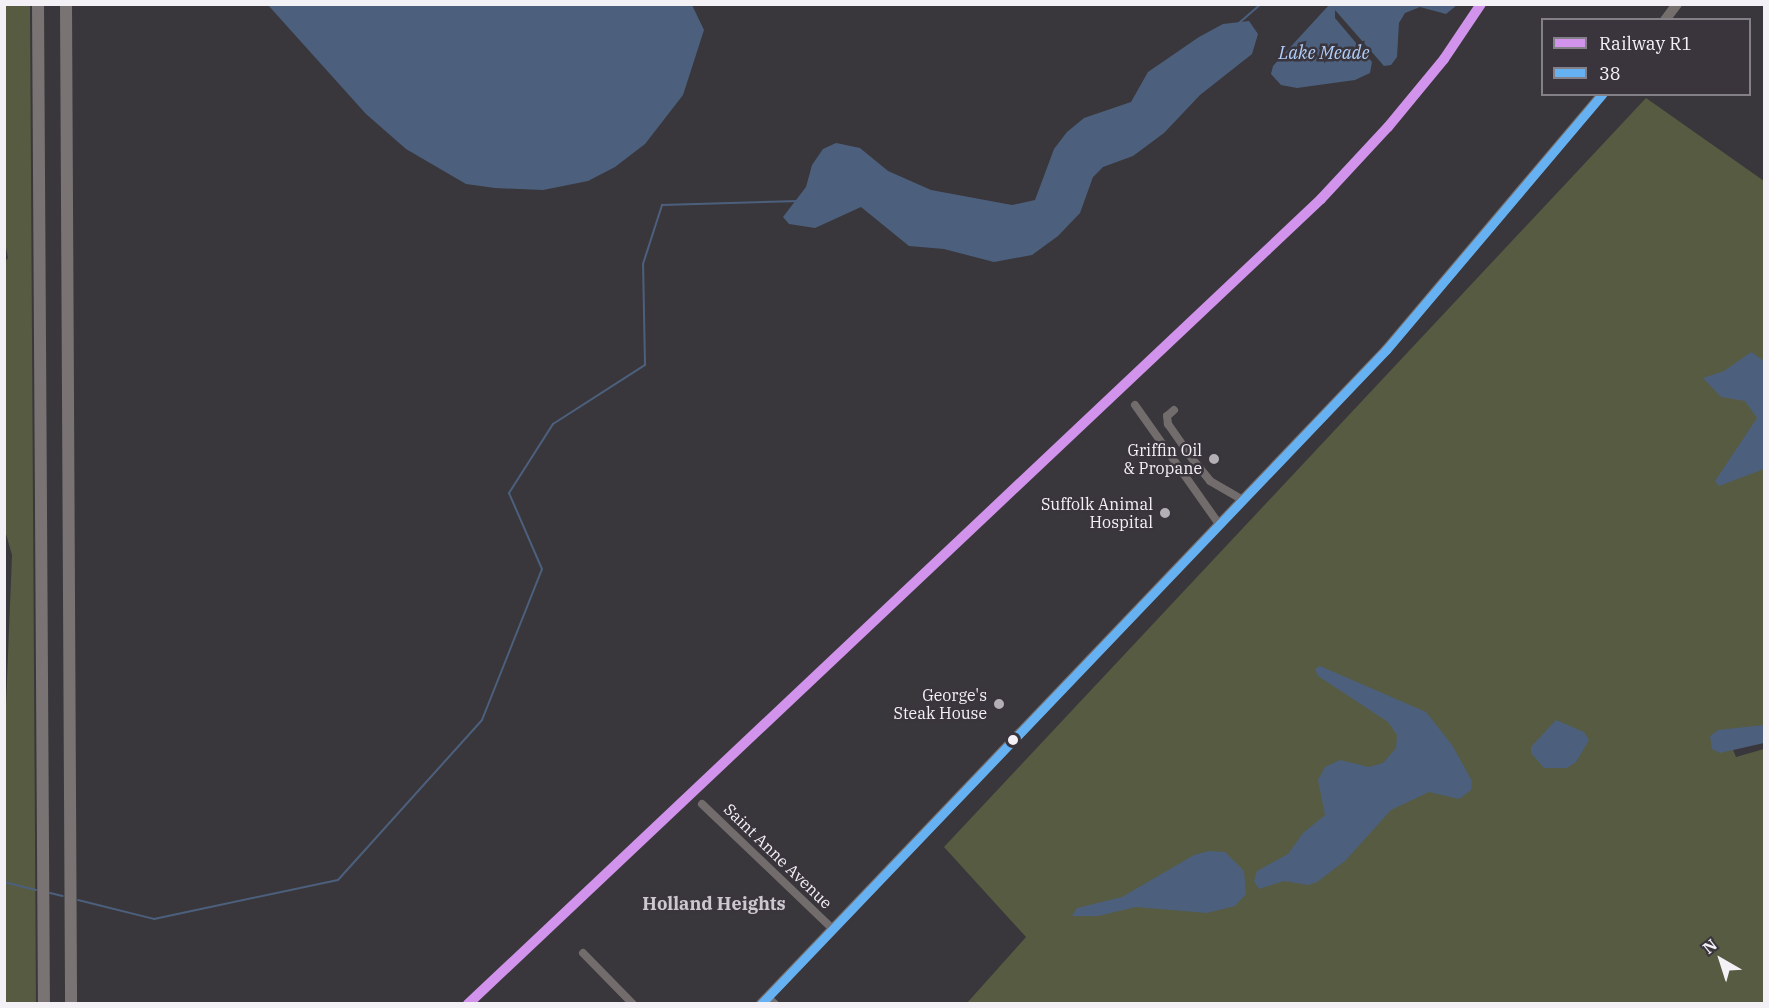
<!DOCTYPE html>
<html>
<head>
<meta charset="utf-8">
<style>
  body { margin:0 }
  #map { position:relative; width:1769px; height:1008px; overflow:hidden; background:#39373b; font-family:"IBM Plex Serif",serif }
  div>[style] { position:absolute }
  .green>* { inset:0; background:#565b41 }
  .water>* { inset:0; background:#4c607d }
  .stream>* { height:2px; margin:-1px; padding:0 1px; transform-origin:1px; border-radius:1px; background:#4c607d }
  .minor>* { height:8px; margin:-4px; padding:0 4px; transform-origin:4px; border-radius:4px; background:#726d6c }
  .major>* { height:10px; margin:-5px; padding:0 5px; transform-origin:5px; border-radius:5px; background:#746e6d }
  .highway>* { height:12px; margin:-6px; padding:0 6px; transform-origin:6px; border-radius:6px; background:#797374 }
  .bus-1>* { height:9px; margin:-4.5px; padding:0 4.5px; transform-origin:4.5px; border-radius:4.5px; background:#66b1f2 }
  .rail-1>* { height:10px; margin:-5px; padding:0 5px; transform-origin:5px; border-radius:5px; background:#d193ec }
  .dots>* { width:16px; height:16px; translate:-50% -50%; box-sizing:border-box; border:3px solid #3a353d; border-radius:50% }
  span { translate:-50% -50%; white-space:nowrap; text-align:center; line-height:1.15; -webkit-text-stroke:5px #3a353d; paint-order:stroke }
  .poi-label { font-size:16px; color:#f4f1f6 }
  .right { translate:-100% -50%; text-align:right }
  .street-label { font-size:16px; color:#f4f1f6 }
  .water-label { font-size:18px; color:#b0cffa; font-style:italic }
  .neighbourhood-label { font-size:18px; color:#cdc7d0; font-weight:700 }
  .frame { position:absolute; inset:0; border:6px solid #f4f1f6; pointer-events:none }
  .legend { position:absolute; left:1541px; top:18px; width:210px; height:78px; box-sizing:border-box; background:#3a353d; border:2px solid #848087; margin:0; padding:8px 10px; list-style:none; font-size:18px; color:#f4f1f6 }
  .legend li { display:flex; align-items:center; gap:12px; height:30px }
  .legend b { width:30px; border:2px solid #848087 }
  .north { position:absolute; left:1691px; top:930px; width:60px; height:60px; -webkit-text-stroke:4px #3a353d; paint-order:stroke; rotate:321deg; font-size:16px; font-weight:700; line-height:24px; text-align:center; color:#f4f1f6 }
  .north::after { content:''; display:block; margin:auto; width:21px; height:27px; background:#f4f1f6; clip-path:polygon(50% 0,100% 100%,50% 72%,0 100%) }
</style>
</head>
<body>
<div id="map">
  <div class="green">
    <i style="clip-path:polygon(30px 5px,36px 1003px,5px 1004px,4px 755px,12px 555px,4px 527px,4px 263px,8px 258px,4px 237px,4px 5px)"></i>
    <i style="clip-path:polygon(1646px 98px,1764px 181px,1764px 731px,1728px 738px,1736px 757px,1764px 749px,1764px 1003px,967px 1003px,1026px 937px,944px 847px)"></i>
  </div>
  <div class="water">
    <i style="clip-path:polygon(268px 5px,692px 5px,704px 30px,683px 95px,645px 144px,615px 167px,588px 181px,543px 190px,495px 188px,466px 184px,406px 149px,366px 114px)"></i>
    <i style="clip-path:polygon(1329px 5px,1329px 4px,1457px 5px,1446px 14px,1420px 7px,1405px 13px,1399px 23px,1397px 57px,1391px 65px,1384px 66px,1335px 10px,1335px 18px,1372px 62px,1370px 73px,1355px 80px,1297px 88px,1281px 85px,1271px 74px,1273px 66px)"></i>
    <i style="clip-path:polygon(1249px 21px,1258px 34px,1252px 54px,1200px 95px,1164px 133px,1133px 156px,1103px 167px,1093px 177px,1080px 213px,1058px 236px,1032px 255px,994px 262px,944px 249px,909px 246px,861px 207px,815px 228px,789px 224px,783px 217px,806px 187px,812px 165px,823px 149px,836px 143px,860px 148px,888px 171px,931px 190px,1012px 205px,1035px 200px,1054px 149px,1067px 132px,1084px 118px,1131px 102px,1148px 72px,1199px 37px,1223px 24px)"></i>
    <i style="clip-path:polygon(1751px 352px,1764px 361px,1764px 469px,1719px 486px,1715px 481px,1757px 418px,1745px 401px,1721px 397px,1703px 378px,1724px 371px)"></i>
    <i style="clip-path:polygon(1320px 666px,1426px 712px,1452px 745px,1472px 781px,1471px 790px,1459px 799px,1429px 792px,1391px 810px,1345px 861px,1317px 882px,1308px 885px,1284px 881px,1259px 889px,1254px 881px,1257px 871px,1288px 854px,1303px 833px,1325px 815px,1318px 780px,1325px 767px,1340px 760px,1369px 767px,1383px 763px,1396px 748px,1397px 735px,1388px 722px,1318px 676px,1315px 669px)"></i>
    <i style="clip-path:polygon(1556px 720px,1584px 732px,1589px 740px,1576px 762px,1567px 768px,1544px 768px,1531px 753px,1531px 747px)"></i>
    <i style="clip-path:polygon(1764px 725px,1764px 743px,1720px 753px,1712px 749px,1710px 736px,1718px 730px)"></i>
    <i style="clip-path:polygon(1209px 851px,1225px 852px,1244px 871px,1246px 894px,1235px 906px,1207px 913px,1136px 907px,1098px 916px,1072px 916px,1077px 908px,1122px 897px,1194px 855px)"></i>
  </div>
  <div class="stream">
    <i style="left:1239px;top:23px;width:29px;rotate:-41deg"></i>
    <i style="left:4px;top:882px;width:33px;rotate:14deg"></i>
    <i style="left:50px;top:893px;width:13px;rotate:13deg"></i>
    <i style="left:78px;top:900px;width:78px;rotate:14deg"></i>
    <i style="left:154px;top:919px;width:188px;rotate:-12deg"></i>
    <i style="left:338px;top:880px;width:215px;rotate:-48deg"></i>
    <i style="left:482px;top:720px;width:162px;rotate:-68.3deg"></i>
    <i style="left:542px;top:569px;width:83px;rotate:-113.5deg"></i>
    <i style="left:509px;top:493px;width:82px;rotate:-57.5deg"></i>
    <i style="left:553px;top:424px;width:109px;rotate:-32.7deg"></i>
    <i style="left:645px;top:365px;width:101px;rotate:-91.1deg"></i>
    <i style="left:643px;top:264px;width:62px;rotate:-72.1deg"></i>
    <i style="left:662px;top:205px;width:137px;rotate:-1.7deg"></i>
  </div>
  <div class="minor">
    <i style="left:1135px;top:405px;width:146px;rotate:54.8deg"></i>
    <i style="left:1174px;top:410px;width:9px;rotate:139deg"></i>
    <i style="left:1167px;top:416px;width:8px;rotate:83deg"></i>
    <i style="left:1168px;top:424px;width:39px;rotate:55deg"></i>
    <i style="left:1190px;top:456px;width:32px;rotate:51deg"></i>
    <i style="left:1210px;top:481px;width:38px;rotate:30deg"></i>
    <i style="left:702px;top:804px;width:181px;rotate:43.7deg"></i>
    <i style="left:583px;top:953px;width:71px;rotate:45.6deg"></i>
    <i style="left:767px;top:997px;width:11px;rotate:41deg"></i>
  </div>
  <div class="major">
    <i style="left:1665px;top:20px;width:20px;rotate:-53deg"></i>
    <i style="left:761px;top:1004px;width:905px;rotate:-46.3deg"></i>
    <i style="left:1386px;top:350px;width:335px;rotate:-49.8deg"></i>
  </div>
  <div class="highway">
    <i style="left:38px;top:4px;width:1000px;rotate:89.66deg"></i>
    <i style="left:66px;top:4px;width:1000px;rotate:89.71deg"></i>
  </div>
  <div class="bus-1">
    <i style="left:761px;top:1004px;width:905px;rotate:-46.3deg"></i>
    <i style="left:1386px;top:350px;width:335px;rotate:-49.8deg"></i>
  </div>
  <div class="rail-1">
    <i style="left:468px;top:1004px;width:1173px;rotate:-43.34deg"></i>
    <i style="left:1321px;top:199px;width:98px;rotate:-47.1deg"></i>
    <i style="left:1388px;top:127px;width:88px;rotate:-50.5deg"></i>
    <i style="left:1444px;top:59px;width:66px;rotate:-56.1deg"></i>
  </div>
  <div class="dots">
    <i style="left:1214px;top:459px;background:#b3b0b5"></i>
    <i style="left:1165px;top:513px;background:#b3b0b5"></i>
    <i style="left:999px;top:704px;background:#b3b0b5"></i>
    <i style="left:1013px;top:740px;background:#f4f1f6"></i>
  </div>
  <div class="poi-label">
    <span class="right" style="left:1202px;top:459px">Griffin Oil<br>&amp; Propane</span>
    <span class="right" style="left:1153px;top:513px">Suffolk Animal<br>Hospital</span>
    <span class="right" style="left:987px;top:704px">George's<br>Steak House</span>
  </div>
  <div class="street-label">
    <span style="left:778px;top:856px;rotate:44deg">Saint Anne Avenue</span>
  </div>
  <div class="water-label">
    <span style="left:1324px;top:53px">Lake Meade</span>
  </div>
  <div class="neighbourhood-label">
    <span style="left:714px;top:904px">Holland Heights</span>
  </div>
  <div class="frame"></div>
  <ul class="legend">
  <li><b style="height:8px;background:#d193ec"></b>Railway R1</li>
  <li><b style="height:8px;background:#66b1f2"></b>38</li>
  </ul>
  <div class="north">N</div>
</div>
</body>
</html>
